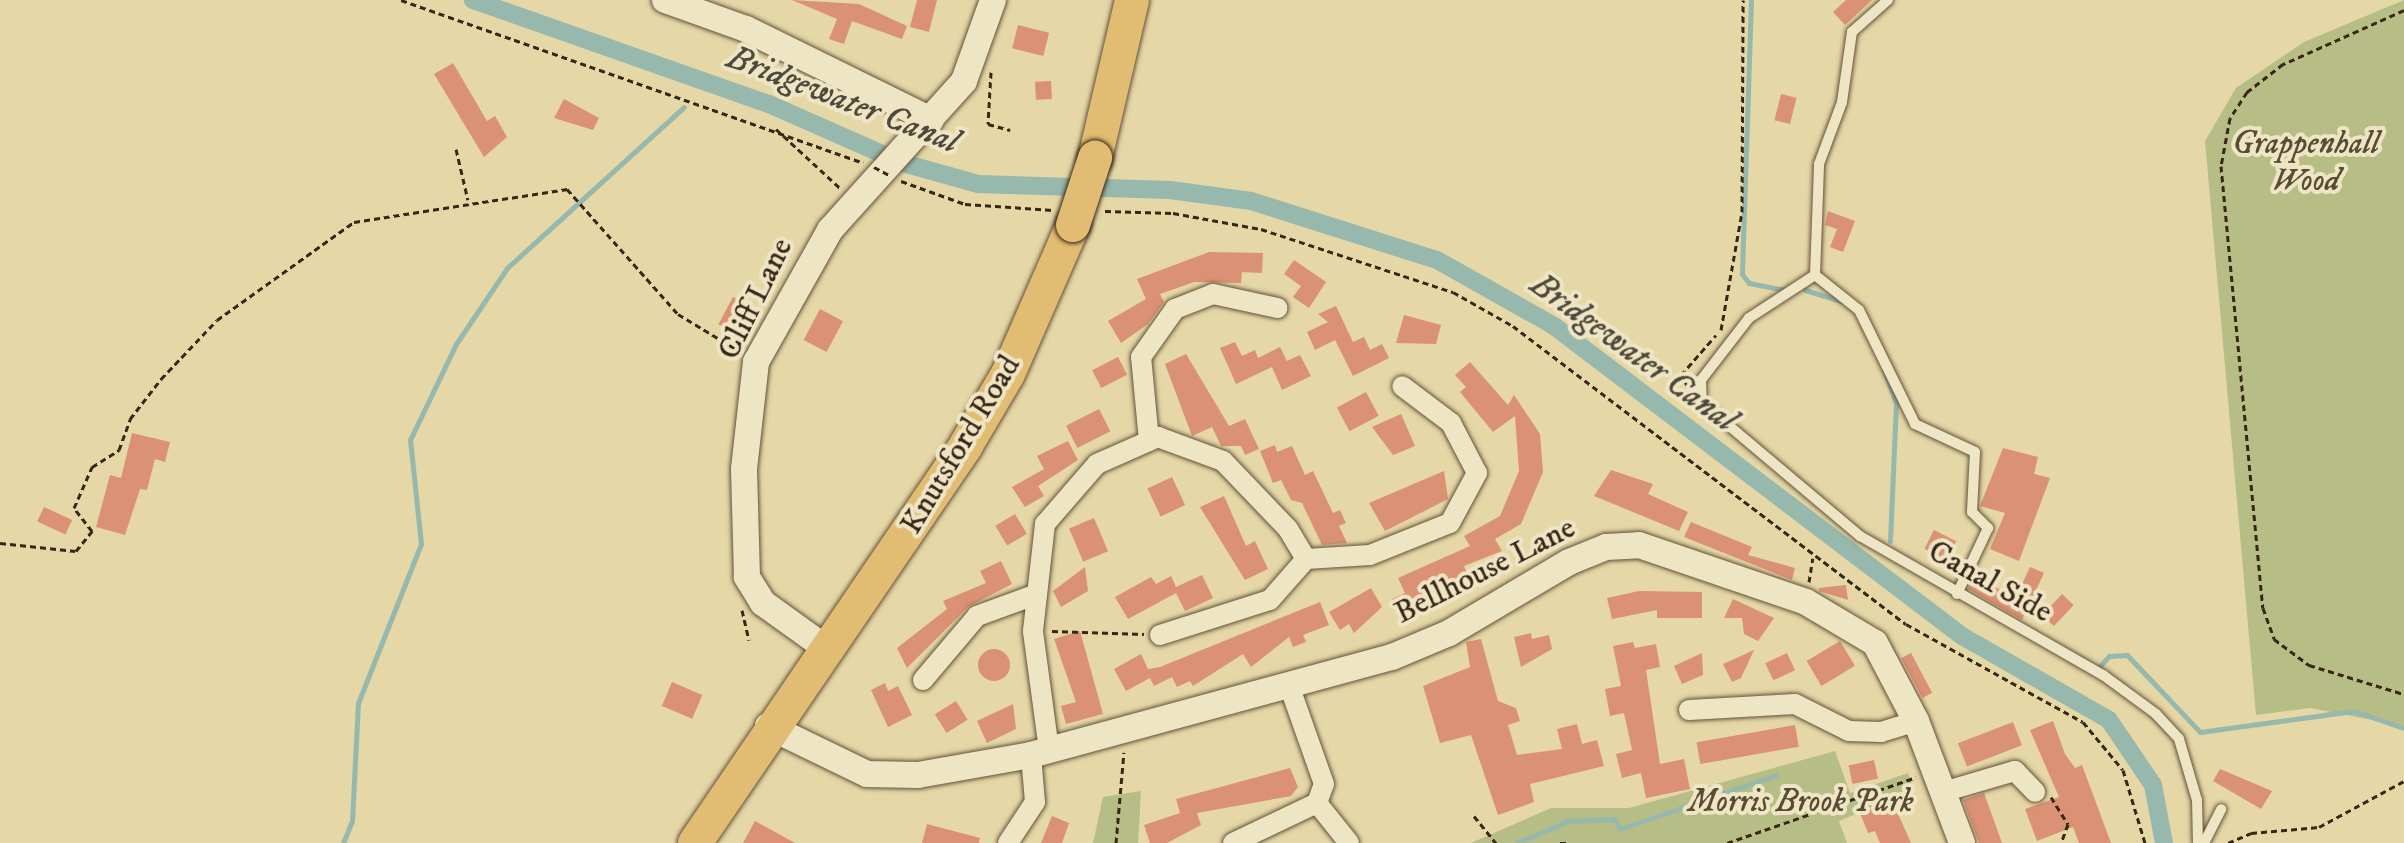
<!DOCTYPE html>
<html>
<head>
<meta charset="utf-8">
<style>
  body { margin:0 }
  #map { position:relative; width:2404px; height:843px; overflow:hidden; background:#e5d7a6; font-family:"IM FELL DW Pica",serif }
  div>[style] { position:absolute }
  .green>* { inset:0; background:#b6be86 }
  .stream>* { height:5px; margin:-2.5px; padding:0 2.5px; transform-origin:2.5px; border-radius:2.5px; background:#96b8ad }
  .canal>* { height:18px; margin:-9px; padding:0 9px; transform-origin:9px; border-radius:9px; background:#96b8ad }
  .building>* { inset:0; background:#db9174; transform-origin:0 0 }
  .round { border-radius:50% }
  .path>* { height:3px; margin-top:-1.5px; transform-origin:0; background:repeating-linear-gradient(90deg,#382616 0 6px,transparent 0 10px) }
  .roads { filter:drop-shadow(0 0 2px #63523a) drop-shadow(0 0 2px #63523a) }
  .service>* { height:10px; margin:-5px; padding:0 5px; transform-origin:5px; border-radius:5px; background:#eee5c5 }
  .minor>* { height:20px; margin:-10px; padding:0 10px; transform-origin:10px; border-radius:10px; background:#eee5c5 }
  .tertiary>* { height:26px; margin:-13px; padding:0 13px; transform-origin:13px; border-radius:13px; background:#eee5c5 }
  .trunk>* { height:34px; margin:-17px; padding:0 17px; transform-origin:17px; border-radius:17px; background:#e2bc73 }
  .path-bridge>* { height:3px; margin-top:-1.5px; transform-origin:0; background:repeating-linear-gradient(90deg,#382616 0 6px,transparent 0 10px) }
  .bridges { filter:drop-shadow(0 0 2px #382616) drop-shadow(0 0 2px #382616) }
  .trunk-bridge>* { height:34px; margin:-17px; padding:0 17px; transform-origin:17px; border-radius:17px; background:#e2bc73 }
  span { translate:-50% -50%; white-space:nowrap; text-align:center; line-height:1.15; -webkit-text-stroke:8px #eee5c5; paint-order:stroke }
  .park-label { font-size:32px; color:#584c32; font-style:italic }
  .street-label { font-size:32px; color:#382616 }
  .water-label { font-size:34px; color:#504a3c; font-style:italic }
</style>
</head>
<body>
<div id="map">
  <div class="green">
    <i style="clip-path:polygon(2404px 0,2404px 726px,2310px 708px,2256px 715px,2205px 141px,2236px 88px,2304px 42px)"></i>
    <i style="clip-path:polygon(1835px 751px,1850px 793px,1908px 773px,1914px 790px,1839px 821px,1847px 843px,1471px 843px,1551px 808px,1629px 808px)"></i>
    <i style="clip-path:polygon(1141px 791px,1138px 843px,1093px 843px,1103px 797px)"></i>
  </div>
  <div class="stream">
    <i style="left:1751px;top:0;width:274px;rotate:91.9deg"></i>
    <i style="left:1742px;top:274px;width:11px;rotate:52deg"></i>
    <i style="left:1749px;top:283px;width:37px;rotate:11deg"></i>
    <i style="left:1805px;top:290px;width:39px;rotate:17deg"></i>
    <i style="left:1884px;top:370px;width:35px;rotate:70deg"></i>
    <i style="left:1896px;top:403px;width:138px;rotate:92.5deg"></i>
    <i style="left:2099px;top:667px;width:15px;rotate:-48deg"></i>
    <i style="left:2109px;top:656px;width:18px;rotate:-3deg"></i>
    <i style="left:2127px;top:655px;width:106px;rotate:46.5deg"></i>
    <i style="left:2200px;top:732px;width:155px;rotate:-7.8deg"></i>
    <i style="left:2354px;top:711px;width:53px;rotate:18.8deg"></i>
    <i style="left:343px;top:843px;width:24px;rotate:-68deg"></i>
    <i style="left:352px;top:821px;width:118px;rotate:-87.1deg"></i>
    <i style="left:358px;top:703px;width:171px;rotate:-68.4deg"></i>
    <i style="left:421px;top:544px;width:105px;rotate:-96deg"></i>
    <i style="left:410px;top:440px;width:106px;rotate:-64.4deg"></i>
    <i style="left:456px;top:344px;width:92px;rotate:-56.1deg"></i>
    <i style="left:507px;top:268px;width:239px;rotate:-42.3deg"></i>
    <i style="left:1517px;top:843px;width:56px;rotate:-23.3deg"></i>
    <i style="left:1568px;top:821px;width:46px;rotate:-2.5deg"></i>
    <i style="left:1614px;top:819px;width:12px;rotate:59deg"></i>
    <i style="left:1620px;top:829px;width:165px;rotate:-19.1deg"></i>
  </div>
  <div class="canal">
    <i style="left:473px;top:0;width:314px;rotate:19.4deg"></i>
    <i style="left:769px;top:104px;width:146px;rotate:23.8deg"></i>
    <i style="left:903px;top:163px;width:78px;rotate:15.6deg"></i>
    <i style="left:978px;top:184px;width:192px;rotate:1.8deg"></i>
    <i style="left:1170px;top:190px;width:82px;rotate:7.7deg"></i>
    <i style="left:1251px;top:201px;width:195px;rotate:17.6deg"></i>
    <i style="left:1437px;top:260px;width:134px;rotate:29.4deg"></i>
    <i style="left:1554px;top:326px;width:512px;rotate:37.23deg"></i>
    <i style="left:1962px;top:636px;width:169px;rotate:29.7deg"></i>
    <i style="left:2109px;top:720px;width:78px;rotate:55.9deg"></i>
    <i style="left:2153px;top:785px;width:59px;rotate:79.3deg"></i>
  </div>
  <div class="building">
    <i style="clip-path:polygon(792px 0,859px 4px,907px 26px,902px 39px,852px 21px,844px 44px,829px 39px,837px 19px)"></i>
    <i style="clip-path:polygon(917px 0,937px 0,929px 32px,910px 27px)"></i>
    <i style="clip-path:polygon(1846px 0,1872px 0,1845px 25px,1833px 12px)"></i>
    <i style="left:1018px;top:25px;width:32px;height:24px;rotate:14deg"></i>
    <i style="clip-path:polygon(453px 63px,487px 121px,495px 116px,507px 137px,484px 157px,434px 74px)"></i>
    <i style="left:1051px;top:81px;width:18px;height:16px;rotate:87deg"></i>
    <i style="left:1781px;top:94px;width:16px;height:27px;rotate:14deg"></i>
    <i style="clip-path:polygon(564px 99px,599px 118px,593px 130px,554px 118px)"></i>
    <i style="clip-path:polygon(1828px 211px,1855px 221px,1843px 252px,1830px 247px,1837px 229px,1825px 225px)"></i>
    <i style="clip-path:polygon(1209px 252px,1263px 253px,1262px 273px,1242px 272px,1241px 283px,1194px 282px,1160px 294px,1164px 302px,1148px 324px,1121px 343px,1108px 321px,1146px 299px,1137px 279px)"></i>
    <i style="clip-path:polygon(1294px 260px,1326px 282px,1309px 308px,1293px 297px,1301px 286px,1284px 274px)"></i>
    <i style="left:733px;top:297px;width:21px;height:31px;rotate:28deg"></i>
    <i style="clip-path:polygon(1336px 306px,1353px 342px,1364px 337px,1370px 350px,1382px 344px,1389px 358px,1353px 376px,1335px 340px,1315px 350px,1307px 332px,1328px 322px,1318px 314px)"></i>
    <i style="left:820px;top:309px;width:26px;height:35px;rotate:28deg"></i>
    <i style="clip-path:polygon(1404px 315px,1441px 325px,1436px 344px,1396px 343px)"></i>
    <i style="clip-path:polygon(1235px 342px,1242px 356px,1255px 350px,1258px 358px,1280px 347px,1287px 361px,1300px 355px,1311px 376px,1282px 390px,1272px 367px,1236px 384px,1220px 348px)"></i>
    <i style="clip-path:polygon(1186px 354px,1229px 426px,1245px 419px,1259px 449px,1245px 455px,1241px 446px,1221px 446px,1212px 427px,1192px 436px,1165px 364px)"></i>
    <i style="left:1118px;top:357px;width:20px;height:29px;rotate:63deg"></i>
    <i style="clip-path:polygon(1470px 362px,1508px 405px,1514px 395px,1540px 434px,1543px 472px,1521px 524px,1495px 539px,1502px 551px,1464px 566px,1470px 580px,1412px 599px,1415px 606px,1399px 614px,1392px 599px,1405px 593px,1398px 578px,1470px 546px,1464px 536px,1500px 516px,1519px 471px,1515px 416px,1493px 432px,1460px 392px,1466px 387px,1455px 375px)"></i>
    <i style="left:1366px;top:392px;width:27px;height:33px;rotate:62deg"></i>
    <i style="left:1099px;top:409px;width:25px;height:37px;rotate:63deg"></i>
    <i style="clip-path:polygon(1401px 414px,1415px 446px,1393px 455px,1372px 427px)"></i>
    <i style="clip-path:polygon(132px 433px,170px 442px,165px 462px,155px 459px,147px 490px,140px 489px,125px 535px,96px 527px,110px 475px,121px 478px)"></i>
    <i style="clip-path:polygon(1068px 441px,1078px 460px,1038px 486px,1044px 496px,1025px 507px,1012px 487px,1044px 469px,1037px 456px)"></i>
    <i style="clip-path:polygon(1275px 445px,1277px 452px,1292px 446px,1305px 475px,1313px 471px,1333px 513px,1340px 510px,1346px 523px,1339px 526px,1347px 543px,1322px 545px,1302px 503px,1291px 500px,1281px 480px,1273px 483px,1260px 451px)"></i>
    <i style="clip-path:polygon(2003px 448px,2038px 457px,2034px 474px,2050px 478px,2019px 561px,1990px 549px,2005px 513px,1980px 506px)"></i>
    <i style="clip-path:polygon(1611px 470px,1653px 484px,1648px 494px,1688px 512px,1679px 531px,1594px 496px)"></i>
    <i style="clip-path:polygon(1444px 471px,1448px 499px,1385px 531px,1369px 503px)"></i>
    <i style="left:1172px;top:477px;width:31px;height:27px;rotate:65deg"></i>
    <i style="clip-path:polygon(1224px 496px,1246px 546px,1255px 541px,1268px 569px,1245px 580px,1200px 507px)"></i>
    <i style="left:44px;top:507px;width:31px;height:16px;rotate:25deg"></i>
    <i style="left:1015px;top:514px;width:23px;height:23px;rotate:59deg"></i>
    <i style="left:1094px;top:518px;width:36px;height:27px;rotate:67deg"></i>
    <i style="clip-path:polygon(1691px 522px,1752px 547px,1748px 555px,1795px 568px,1792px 580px,1684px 537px)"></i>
    <i style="left:1934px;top:530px;width:25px;height:21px;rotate:27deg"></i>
    <i style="clip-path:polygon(1001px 561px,1012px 584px,968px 607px,907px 668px,897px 648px,947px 609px,943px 601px,986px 583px,980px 571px)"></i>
    <i style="clip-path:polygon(1085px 567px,1088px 591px,1061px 607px,1053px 591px)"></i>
    <i style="clip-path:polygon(2030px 567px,2044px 573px,2022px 620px,1968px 589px,1974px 577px,2016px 597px)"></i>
    <i style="clip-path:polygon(1202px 575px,1213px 598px,1185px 611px,1176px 593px,1128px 619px,1115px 597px,1151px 577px,1156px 584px,1171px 576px,1176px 587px)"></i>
    <i style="clip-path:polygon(1846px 585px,1848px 600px,1819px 591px,1819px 588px)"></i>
    <i style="clip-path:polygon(1371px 588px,1382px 607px,1354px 633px,1349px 624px,1340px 630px,1329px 612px)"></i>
    <i style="clip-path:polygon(1639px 591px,1702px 592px,1702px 618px,1657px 618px,1657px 610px,1612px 619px,1607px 598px)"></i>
    <i style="left:2062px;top:594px;width:16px;height:29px;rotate:43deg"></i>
    <i style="clip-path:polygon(1733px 599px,1774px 618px,1758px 641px,1744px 634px,1742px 618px,1724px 618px)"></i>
    <i style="clip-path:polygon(1320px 602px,1329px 625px,1303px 635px,1306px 642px,1293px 647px,1289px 637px,1251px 667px,1243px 654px,1193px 686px,1190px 681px,1177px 687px,1172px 677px,1154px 686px,1150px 678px,1126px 691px,1114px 669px,1141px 654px,1148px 669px,1160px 667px)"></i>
    <i style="clip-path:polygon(1080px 631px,1103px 714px,1066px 724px,1061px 706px,1076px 702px,1054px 639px)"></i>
    <i style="clip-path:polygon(1531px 633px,1532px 639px,1549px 635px,1552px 649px,1521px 667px,1514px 637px)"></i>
    <i style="clip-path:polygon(1481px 639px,1498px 701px,1516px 708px,1520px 721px,1508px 725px,1517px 755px,1562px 749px,1557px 729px,1577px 724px,1582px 744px,1597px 740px,1604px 766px,1530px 784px,1534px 802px,1498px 815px,1471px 735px,1440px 743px,1423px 686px,1470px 667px,1466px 642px)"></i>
    <i style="left:1840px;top:641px;width:29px;height:39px;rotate:59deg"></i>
    <i style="clip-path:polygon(1633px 642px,1635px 648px,1656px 644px,1660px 667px,1646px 670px,1660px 764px,1684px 759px,1690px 789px,1646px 798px,1641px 773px,1622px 778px,1616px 754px,1632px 750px,1624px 713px,1610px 716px,1605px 689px,1621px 686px,1613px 646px)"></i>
    <i class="round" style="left:978px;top:649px;width:32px;height:32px"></i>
    <i style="clip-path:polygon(1754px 650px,1741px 678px,1732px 682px,1723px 664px)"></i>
    <i style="clip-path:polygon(1702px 653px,1703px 675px,1682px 684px,1674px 666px)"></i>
    <i style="left:1787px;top:653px;width:19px;height:24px;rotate:65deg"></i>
    <i style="left:1911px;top:653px;width:45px;height:11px;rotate:62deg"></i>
    <i style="left:672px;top:682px;width:33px;height:26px;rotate:23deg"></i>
    <i style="clip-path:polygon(885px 683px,888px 691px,898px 686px,912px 715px,888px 727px,871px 690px)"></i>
    <i style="left:956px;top:701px;width:22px;height:25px;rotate:58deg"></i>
    <i style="clip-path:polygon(1013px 704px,1016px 729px,987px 743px,977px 721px)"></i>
    <i style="clip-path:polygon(2053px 721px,2065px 754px,2075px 768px,2082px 765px,2111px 843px,2079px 843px,2073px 827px,2037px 841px,2025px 809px,2059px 797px,2030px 730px)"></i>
    <i style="left:2013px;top:722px;width:25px;height:59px;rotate:69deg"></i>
    <i style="left:1795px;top:725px;width:22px;height:100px;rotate:80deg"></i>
    <i style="left:1874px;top:760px;width:19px;height:26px;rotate:78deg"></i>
    <i style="clip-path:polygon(1290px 768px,1298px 787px,1291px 796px,1197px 813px,1201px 825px,1167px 843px,1150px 843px,1144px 825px,1180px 813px,1176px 799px)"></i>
    <i style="clip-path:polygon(2220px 769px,2272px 791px,2261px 809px,2213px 781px)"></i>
    <i style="clip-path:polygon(1984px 793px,2002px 843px,1979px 843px,1963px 800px)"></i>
    <i style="clip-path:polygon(1892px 800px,1899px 816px,1911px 843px,1880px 843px,1875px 831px,1868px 833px,1860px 813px)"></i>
    <i style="clip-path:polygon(1052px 816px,1069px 823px,1062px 843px,1041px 843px)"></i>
    <i style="clip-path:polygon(755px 821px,795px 843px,743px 843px)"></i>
    <i style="clip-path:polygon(927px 824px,980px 838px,979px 843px,922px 843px)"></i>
  </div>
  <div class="path">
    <i style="left:401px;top:0;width:490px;rotate:19.4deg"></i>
    <i style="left:2404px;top:10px;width:133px;rotate:155.9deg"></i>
    <i style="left:2283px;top:64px;width:46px;rotate:142.1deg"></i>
    <i style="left:2247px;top:92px;width:31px;rotate:123deg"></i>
    <i style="left:2230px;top:118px;width:49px;rotate:100.6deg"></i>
    <i style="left:2221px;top:166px;width:444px;rotate:84.6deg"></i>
    <i style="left:2263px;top:608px;width:33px;rotate:70deg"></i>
    <i style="left:2274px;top:639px;width:44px;rotate:36.6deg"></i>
    <i style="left:2309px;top:665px;width:99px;rotate:17deg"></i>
    <i style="left:991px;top:72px;width:52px;rotate:93.3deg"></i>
    <i style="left:988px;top:124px;width:23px;rotate:15deg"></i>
    <i style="left:776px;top:129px;width:88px;rotate:42.7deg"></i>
    <i style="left:456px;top:149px;width:52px;rotate:76.8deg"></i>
    <i style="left:901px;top:181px;width:68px;rotate:19.8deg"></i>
    <i style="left:965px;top:204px;width:88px;rotate:3.9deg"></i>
    <i style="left:1105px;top:211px;width:68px;rotate:1.7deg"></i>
    <i style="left:1173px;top:213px;width:89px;rotate:10.3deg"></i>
    <i style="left:1261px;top:229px;width:202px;rotate:18.2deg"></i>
    <i style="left:1453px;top:292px;width:69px;rotate:29.5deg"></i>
    <i style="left:1513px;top:326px;width:493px;rotate:37.2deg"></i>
    <i style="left:1906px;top:624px;width:202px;rotate:29deg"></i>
    <i style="left:2083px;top:722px;width:62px;rotate:50.2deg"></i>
    <i style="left:2123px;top:770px;width:76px;rotate:73.2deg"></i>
    <i style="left:1721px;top:330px;width:120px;rotate:-79.9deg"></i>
    <i style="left:1742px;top:212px;width:212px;rotate:-89.7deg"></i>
    <i style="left:1687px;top:385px;width:12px;rotate:-121deg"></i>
    <i style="left:1681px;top:375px;width:53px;rotate:-48.8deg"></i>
    <i style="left:0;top:543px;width:76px;rotate:6deg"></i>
    <i style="left:76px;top:551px;width:26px;rotate:-51deg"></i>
    <i style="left:92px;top:531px;width:29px;rotate:-128deg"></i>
    <i style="left:74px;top:508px;width:45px;rotate:-66.3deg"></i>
    <i style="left:92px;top:467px;width:32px;rotate:-32deg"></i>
    <i style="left:119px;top:450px;width:33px;rotate:-70deg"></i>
    <i style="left:130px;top:419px;width:51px;rotate:-52.2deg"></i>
    <i style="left:161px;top:379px;width:81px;rotate:-46.5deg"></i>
    <i style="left:217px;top:320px;width:168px;rotate:-35.6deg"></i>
    <i style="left:354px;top:222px;width:216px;rotate:-8.8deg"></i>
    <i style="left:567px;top:189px;width:167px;rotate:48.4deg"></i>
    <i style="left:678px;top:314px;width:71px;rotate:31.2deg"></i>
    <i style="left:1809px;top:582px;width:24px;rotate:-81deg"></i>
    <i style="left:742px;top:610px;width:31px;rotate:77deg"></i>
    <i style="left:1052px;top:631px;width:92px;rotate:1.9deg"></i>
    <i style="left:2051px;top:797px;width:32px;rotate:58deg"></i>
    <i style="left:2068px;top:824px;width:20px;rotate:110deg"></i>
    <i style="left:1474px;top:816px;width:35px;rotate:51deg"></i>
    <i style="left:1116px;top:843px;width:91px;rotate:-85deg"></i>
    <i style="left:1560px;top:843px;width:8px"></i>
    <i style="left:1727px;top:843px;width:200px;rotate:-19.2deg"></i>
    <i style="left:2228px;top:843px;width:25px;rotate:-23deg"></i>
    <i style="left:2251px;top:833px;width:68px;rotate:-5deg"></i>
    <i style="left:2319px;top:827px;width:97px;rotate:-28.4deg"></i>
  </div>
  <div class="roads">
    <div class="service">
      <i style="left:1815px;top:275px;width:79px;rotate:146.9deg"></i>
      <i style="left:1749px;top:318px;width:78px;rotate:127.7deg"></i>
      <i style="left:1701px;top:380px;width:23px;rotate:88deg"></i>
      <i style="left:1702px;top:403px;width:207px;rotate:40.1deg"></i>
      <i style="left:1860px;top:536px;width:280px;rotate:29.8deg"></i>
      <i style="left:2103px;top:675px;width:66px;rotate:36.3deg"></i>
      <i style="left:2156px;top:714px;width:34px;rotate:47deg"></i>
      <i style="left:2179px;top:739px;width:64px;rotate:73.6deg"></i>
      <i style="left:2197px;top:800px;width:43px;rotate:88.7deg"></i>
      <i style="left:1815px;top:275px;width:56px;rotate:38.5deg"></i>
      <i style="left:1859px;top:310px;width:127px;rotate:63.8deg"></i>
      <i style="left:1915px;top:424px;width:66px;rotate:25deg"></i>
      <i style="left:1975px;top:452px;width:60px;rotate:92.9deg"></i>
      <i style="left:1972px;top:512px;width:23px;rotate:45deg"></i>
      <i style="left:1988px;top:528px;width:73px;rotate:115.2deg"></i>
      <i style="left:1815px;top:275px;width:111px;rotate:-87.9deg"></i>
      <i style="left:1819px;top:164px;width:66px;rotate:-69.6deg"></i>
      <i style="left:1842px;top:102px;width:71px;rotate:-81.9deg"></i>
      <i style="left:1852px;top:32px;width:48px;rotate:-41.6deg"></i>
      <i style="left:2204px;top:843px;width:38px;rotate:-63deg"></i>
    </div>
    <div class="minor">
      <i style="left:1149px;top:441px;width:84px;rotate:-95.4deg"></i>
      <i style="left:1141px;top:357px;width:59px;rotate:-54.7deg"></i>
      <i style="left:1175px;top:309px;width:41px;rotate:-21.5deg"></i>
      <i style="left:1213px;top:294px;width:66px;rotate:12.3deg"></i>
      <i style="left:1160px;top:635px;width:115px;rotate:-17.7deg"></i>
      <i style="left:1270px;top:600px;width:55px;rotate:-48.7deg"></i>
      <i style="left:923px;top:680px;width:84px;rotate:-49.8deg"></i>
      <i style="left:977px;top:616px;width:64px;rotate:-20.1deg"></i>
      <i style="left:1689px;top:710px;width:106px;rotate:-3.2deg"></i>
      <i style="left:1795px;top:704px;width:60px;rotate:26.6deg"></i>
      <i style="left:1849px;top:731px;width:32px;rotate:2deg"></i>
      <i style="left:1881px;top:732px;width:37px;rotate:-17deg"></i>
      <i style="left:1049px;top:750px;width:120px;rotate:-97.7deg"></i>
      <i style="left:1033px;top:631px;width:108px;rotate:-83.6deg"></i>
      <i style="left:1045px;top:524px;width:79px;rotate:-49.1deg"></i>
      <i style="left:1097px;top:464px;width:67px;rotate:-23.9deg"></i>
      <i style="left:1158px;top:437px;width:69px;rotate:20.3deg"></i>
      <i style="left:1223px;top:461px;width:94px;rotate:46.3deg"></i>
      <i style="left:1288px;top:529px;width:35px;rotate:59deg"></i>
      <i style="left:1306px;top:559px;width:64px;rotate:-3.6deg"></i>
      <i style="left:1370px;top:555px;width:86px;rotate:-21.8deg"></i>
      <i style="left:1450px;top:523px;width:57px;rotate:-61.6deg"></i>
      <i style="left:1477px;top:473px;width:56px;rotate:-117.5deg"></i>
      <i style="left:1451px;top:423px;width:61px;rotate:-142.9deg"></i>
      <i style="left:1943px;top:792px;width:75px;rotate:-16.3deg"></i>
      <i style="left:2015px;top:771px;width:29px;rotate:46deg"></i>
      <i style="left:1317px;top:803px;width:51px;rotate:51.3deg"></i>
      <i style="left:1008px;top:843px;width:49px;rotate:-56.6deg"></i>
      <i style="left:1035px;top:802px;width:47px;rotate:-94.9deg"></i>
      <i style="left:1233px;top:843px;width:93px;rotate:-25.5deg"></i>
      <i style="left:1317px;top:803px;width:20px;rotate:-70deg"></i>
      <i style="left:1324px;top:784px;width:102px;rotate:-109.5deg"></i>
    </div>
    <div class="tertiary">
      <i style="left:665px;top:0;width:86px;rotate:19.7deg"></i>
      <i style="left:746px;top:29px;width:206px;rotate:26.2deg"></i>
      <i style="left:827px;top:649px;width:79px;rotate:-144.3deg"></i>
      <i style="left:763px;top:603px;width:31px;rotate:-122deg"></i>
      <i style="left:747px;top:577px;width:108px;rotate:-91.6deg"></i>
      <i style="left:744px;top:469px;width:108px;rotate:-83.6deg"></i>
      <i style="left:756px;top:362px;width:151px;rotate:-60.7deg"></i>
      <i style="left:830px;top:230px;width:200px;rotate:-48deg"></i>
      <i style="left:964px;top:81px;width:86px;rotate:-70.3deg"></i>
      <i style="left:768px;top:726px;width:110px;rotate:25.9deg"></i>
      <i style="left:867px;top:774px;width:51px;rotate:1.1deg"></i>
      <i style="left:918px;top:775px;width:115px;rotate:-10deg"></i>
      <i style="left:1031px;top:755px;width:374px;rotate:-15.2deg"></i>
      <i style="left:1392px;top:657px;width:62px;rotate:-22.8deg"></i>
      <i style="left:1449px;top:633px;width:139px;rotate:-30.6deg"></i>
      <i style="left:1569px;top:562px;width:40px;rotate:-22deg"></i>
      <i style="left:1606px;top:547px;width:33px;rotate:-3deg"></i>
      <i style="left:1639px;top:545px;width:176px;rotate:18.8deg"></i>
      <i style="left:1806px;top:602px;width:80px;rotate:30.7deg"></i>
      <i style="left:1875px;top:643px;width:88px;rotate:62.3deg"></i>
      <i style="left:1916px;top:721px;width:130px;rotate:69.3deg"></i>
    </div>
    <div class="trunk">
      <i style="left:1095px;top:158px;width:162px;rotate:-76.8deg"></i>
      <i style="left:695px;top:843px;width:482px;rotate:-55.7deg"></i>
      <i style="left:966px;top:445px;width:82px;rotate:-59.4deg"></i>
      <i style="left:1008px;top:374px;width:163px;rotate:-66.4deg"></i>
    </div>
  </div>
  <div class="path-bridge">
    <i style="left:874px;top:167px;width:19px;rotate:28deg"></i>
  </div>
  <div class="bridges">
    <div class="trunk-bridge">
      <i style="left:1073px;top:225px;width:71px;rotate:-71.8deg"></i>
    </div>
  </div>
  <div class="park-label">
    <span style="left:2306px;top:163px">Grappenhall<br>Wood</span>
    <span style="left:1801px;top:802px">Morris Brook Park</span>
  </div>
  <div class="street-label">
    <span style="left:756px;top:299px;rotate:-64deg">Cliff Lane</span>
    <span style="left:961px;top:445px;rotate:-59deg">Knutsford Road</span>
    <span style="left:1485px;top:571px;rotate:-27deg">Bellhouse Lane</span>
    <span style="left:1990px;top:582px;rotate:29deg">Canal Side</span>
  </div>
  <div class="water-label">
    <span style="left:843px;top:100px;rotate:21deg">Bridgewater Canal</span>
    <span style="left:1633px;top:353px;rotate:36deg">Bridgewater Canal</span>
  </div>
</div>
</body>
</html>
